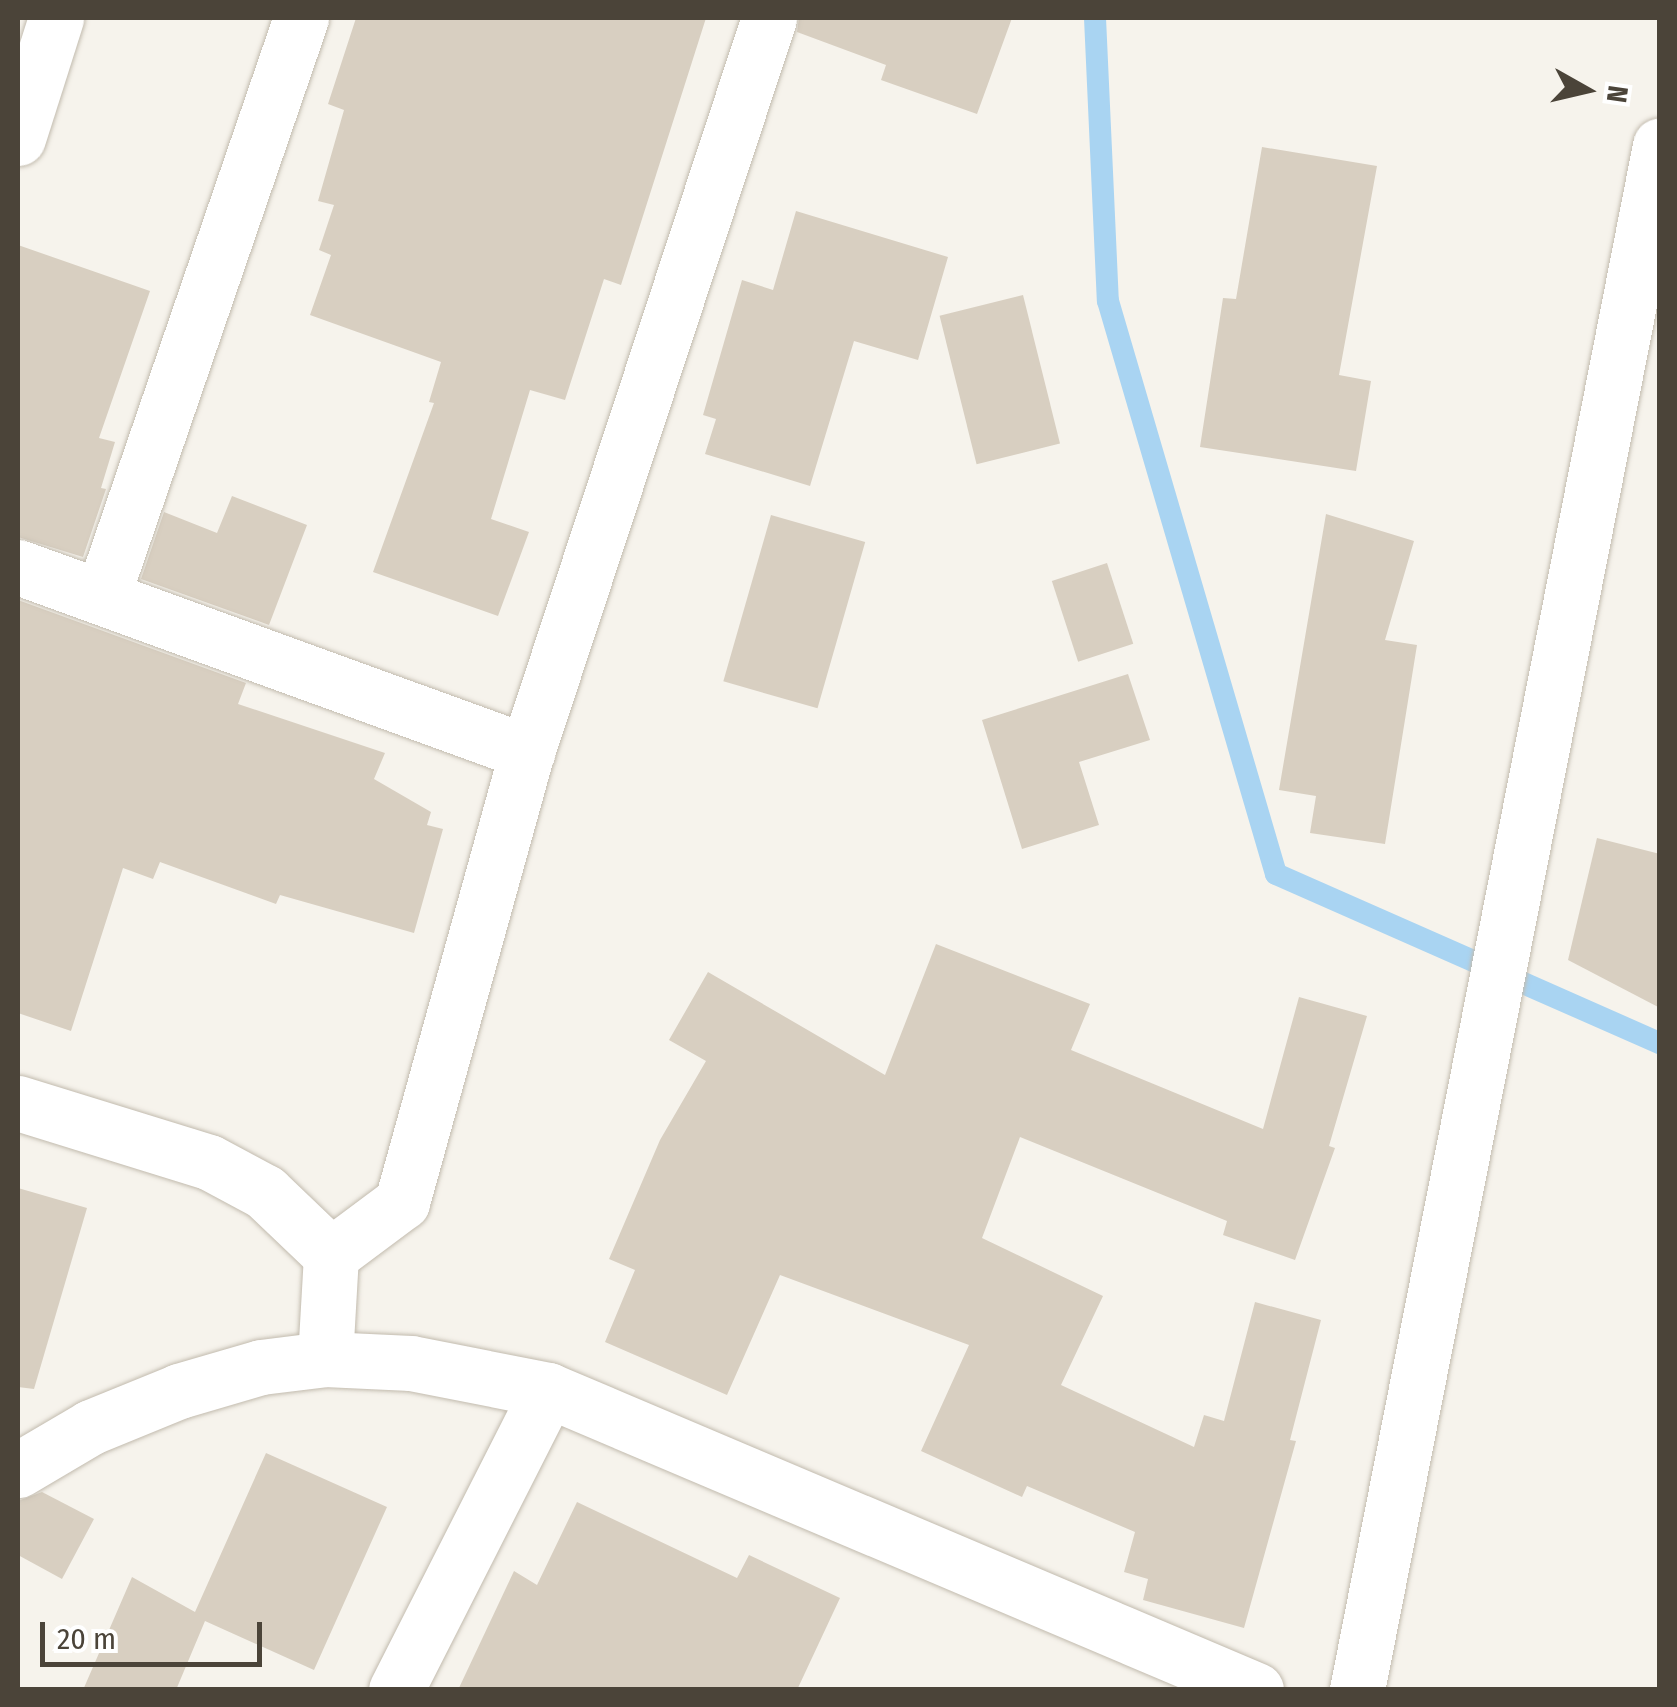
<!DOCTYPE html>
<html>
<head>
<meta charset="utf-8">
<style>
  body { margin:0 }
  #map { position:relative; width:1677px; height:1707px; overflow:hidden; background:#f6f3ec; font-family:"Fira Sans Condensed",sans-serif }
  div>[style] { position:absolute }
  .stream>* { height:22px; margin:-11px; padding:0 11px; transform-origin:11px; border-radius:11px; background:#a9d4f2 }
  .building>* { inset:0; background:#d8cfc1; transform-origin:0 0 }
  .roads { filter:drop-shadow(0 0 2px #c2bbae) drop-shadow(0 0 2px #c2bbae) }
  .minor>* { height:55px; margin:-27.5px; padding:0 27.5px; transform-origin:27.5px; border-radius:27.5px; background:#fff }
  span { translate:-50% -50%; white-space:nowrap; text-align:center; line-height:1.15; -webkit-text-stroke:9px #fff; paint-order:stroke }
  .frame { position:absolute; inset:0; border:20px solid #4b4439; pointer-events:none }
  .north { position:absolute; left:1537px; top:40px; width:100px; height:100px; -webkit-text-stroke:8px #fff; paint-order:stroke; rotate:98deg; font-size:28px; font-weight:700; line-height:40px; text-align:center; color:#4b4439 }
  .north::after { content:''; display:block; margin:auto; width:35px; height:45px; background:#4b4439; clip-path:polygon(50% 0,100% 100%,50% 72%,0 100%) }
  .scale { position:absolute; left:40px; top:1622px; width:222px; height:45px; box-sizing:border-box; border:5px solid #4b4439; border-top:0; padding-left:12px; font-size:30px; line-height:35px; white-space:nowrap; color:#4b4439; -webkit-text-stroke:8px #fff; paint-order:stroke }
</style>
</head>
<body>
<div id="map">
  <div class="stream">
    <i style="left:1095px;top:18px;width:283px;rotate:87.4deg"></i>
    <i style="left:1108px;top:301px;width:597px;rotate:73.66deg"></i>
    <i style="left:1276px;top:874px;width:420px;rotate:23.8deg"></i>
  </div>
  <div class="building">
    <i style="clip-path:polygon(356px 18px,706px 18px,621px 285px,604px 279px,565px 400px,530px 390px,491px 519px,529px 532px,498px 616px,373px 572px,434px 403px,429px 402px,441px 362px,310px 315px,331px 255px,319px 250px,334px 205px,318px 201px,344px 110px,328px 104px)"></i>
    <i style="clip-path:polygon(799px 18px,1012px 18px,977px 114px,881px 80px,886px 65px,797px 32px)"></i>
    <i style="clip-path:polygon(1262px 147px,1377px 166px,1339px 375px,1371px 381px,1356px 471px,1200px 447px,1223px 298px,1236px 299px)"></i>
    <i style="clip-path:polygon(796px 211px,948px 257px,918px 360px,854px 341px,810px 486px,705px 454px,716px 419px,703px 415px,742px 280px,773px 290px)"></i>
    <i style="clip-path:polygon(18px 245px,150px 291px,99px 438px,115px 442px,101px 488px,106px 489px,83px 557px,18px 537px)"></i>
    <i style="left:1023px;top:295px;width:153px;height:86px;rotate:76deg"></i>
    <i style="clip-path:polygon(232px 496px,307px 525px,269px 625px,141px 579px,164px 512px,217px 533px)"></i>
    <i style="clip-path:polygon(1326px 514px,1414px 541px,1385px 640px,1417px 645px,1385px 844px,1310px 833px,1316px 796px,1279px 790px)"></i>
    <i style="left:771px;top:515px;width:98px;height:173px;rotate:16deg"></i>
    <i style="left:1107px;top:563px;width:85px;height:58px;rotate:72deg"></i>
    <i style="clip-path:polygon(18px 600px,246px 683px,238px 704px,385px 753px,374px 779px,431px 812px,427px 825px,443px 829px,414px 933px,280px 895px,276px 904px,160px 862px,153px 879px,123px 868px,71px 1031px,18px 1013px)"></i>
    <i style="clip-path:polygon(1128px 674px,1150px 740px,1079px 762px,1099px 825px,1022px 849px,982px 720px)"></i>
    <i style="clip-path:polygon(1597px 838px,1660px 854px,1660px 1008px,1568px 960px)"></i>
    <i style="clip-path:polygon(936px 944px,1090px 1004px,1071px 1050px,1263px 1129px,1299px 997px,1367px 1016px,1329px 1146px,1335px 1148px,1295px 1260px,1223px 1235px,1227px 1221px,1020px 1137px,982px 1238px,1103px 1296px,1061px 1385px,1194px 1447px,1204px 1415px,1224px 1421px,1255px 1302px,1321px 1320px,1290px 1440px,1296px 1441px,1244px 1628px,1143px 1600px,1148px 1579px,1124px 1572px,1135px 1532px,1027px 1486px,1022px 1497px,921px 1451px,969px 1345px,780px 1275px,727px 1395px,605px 1342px,635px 1270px,609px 1259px,660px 1140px,706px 1061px,669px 1040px,708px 972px,885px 1075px)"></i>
    <i style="clip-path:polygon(18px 1188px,87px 1208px,34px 1389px,18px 1387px)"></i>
    <i style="clip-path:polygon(266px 1453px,387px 1507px,314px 1670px,205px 1621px,176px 1690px,83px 1690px,132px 1577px,195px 1612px)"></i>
    <i style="clip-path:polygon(42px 1492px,94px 1519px,62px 1579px,18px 1555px,18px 1501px)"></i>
    <i style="clip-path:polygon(577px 1502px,737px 1578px,749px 1555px,840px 1598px,797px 1690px,458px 1690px,514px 1571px,537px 1585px)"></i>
  </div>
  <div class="roads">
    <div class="minor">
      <i style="left:18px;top:138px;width:126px;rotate:-72.4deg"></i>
      <i style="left:18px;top:567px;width:542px;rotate:19.97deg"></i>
      <i style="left:102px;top:597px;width:612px;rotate:-71.03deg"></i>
      <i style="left:18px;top:1103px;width:200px;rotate:17.2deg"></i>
      <i style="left:209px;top:1162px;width:64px;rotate:28.2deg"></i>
      <i style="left:265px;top:1192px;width:91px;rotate:43.7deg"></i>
      <i style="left:331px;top:1255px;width:104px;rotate:93.3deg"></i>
      <i style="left:331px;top:1255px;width:89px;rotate:-36.7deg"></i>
      <i style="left:402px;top:1202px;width:467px;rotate:-74.5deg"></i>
      <i style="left:527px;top:752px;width:773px;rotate:-71.75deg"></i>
      <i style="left:18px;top:1470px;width:85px;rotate:-30.5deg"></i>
      <i style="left:91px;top:1427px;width:95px;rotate:-22.2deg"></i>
      <i style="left:179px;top:1391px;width:85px;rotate:-16.3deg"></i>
      <i style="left:261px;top:1367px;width:64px;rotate:-7.1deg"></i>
      <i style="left:325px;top:1359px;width:86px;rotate:2.7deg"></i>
      <i style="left:411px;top:1363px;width:140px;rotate:11.1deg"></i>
      <i style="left:548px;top:1390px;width:769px;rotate:22.96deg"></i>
      <i style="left:396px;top:1690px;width:336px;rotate:-63.1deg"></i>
      <i style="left:1357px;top:1690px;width:1574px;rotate:-78.9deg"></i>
    </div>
  </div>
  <div class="frame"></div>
  <div class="north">N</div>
  <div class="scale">20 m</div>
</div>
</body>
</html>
